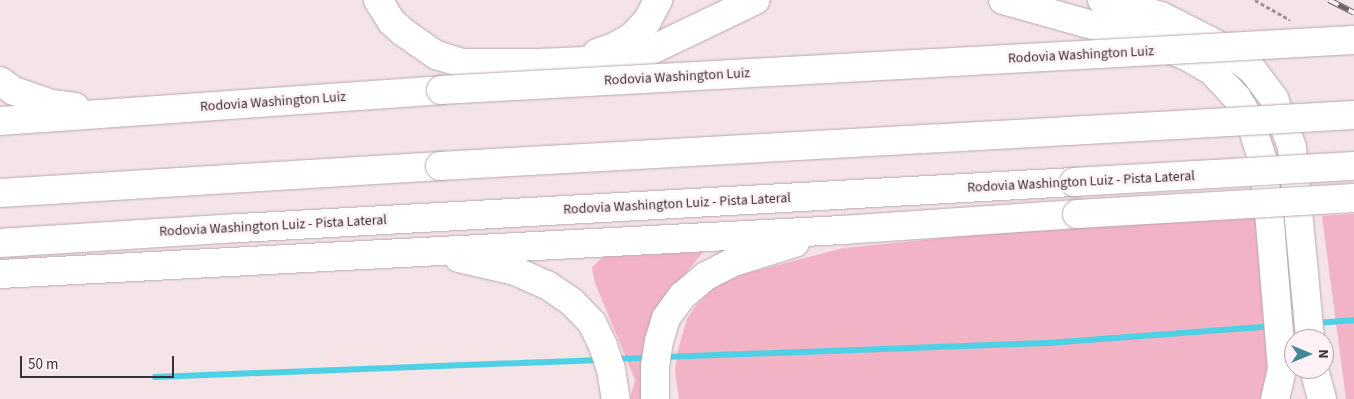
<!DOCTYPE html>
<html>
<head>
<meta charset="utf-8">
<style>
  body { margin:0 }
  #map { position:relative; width:1354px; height:399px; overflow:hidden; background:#f4e3e7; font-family:"Source Sans 3",sans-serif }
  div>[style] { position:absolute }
  .green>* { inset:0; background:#f2b3c6 }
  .stream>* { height:6px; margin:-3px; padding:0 3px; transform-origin:3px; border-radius:3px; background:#4ed1e5 }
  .path>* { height:3px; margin-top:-1.5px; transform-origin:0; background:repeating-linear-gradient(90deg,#9e9194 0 4px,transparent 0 6.5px) }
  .roads { filter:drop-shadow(0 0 1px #b8a8ac) drop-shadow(0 0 1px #b8a8ac) }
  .minor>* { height:28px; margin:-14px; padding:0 14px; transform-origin:14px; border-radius:14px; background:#fff }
  .major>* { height:28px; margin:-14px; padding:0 14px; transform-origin:14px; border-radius:14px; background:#fff }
  .highway>* { height:28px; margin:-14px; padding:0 14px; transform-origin:14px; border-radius:14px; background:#fff }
  .rail>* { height:5.5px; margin-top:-2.75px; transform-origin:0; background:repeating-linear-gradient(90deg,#fff1f5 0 11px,#6d6365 0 22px); box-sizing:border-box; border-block:1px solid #6d6365 }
  .bridges { filter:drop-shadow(0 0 1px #b8a8ac) drop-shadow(0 0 1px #b8a8ac) }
  .major-bridge>* { height:28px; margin:-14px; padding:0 14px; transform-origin:14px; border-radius:14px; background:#fff }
  .highway-bridge>* { height:28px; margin:-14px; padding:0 14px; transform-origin:14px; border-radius:14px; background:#fff }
  span { translate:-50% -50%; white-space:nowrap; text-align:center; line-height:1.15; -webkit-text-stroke:4.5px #fff1f5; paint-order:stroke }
  .street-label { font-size:14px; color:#393234 }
  .north { position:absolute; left:1284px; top:329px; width:50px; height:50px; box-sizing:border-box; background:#fff1f5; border:1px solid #b0a5a8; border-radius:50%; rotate:90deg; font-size:14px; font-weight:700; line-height:20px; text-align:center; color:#393234 }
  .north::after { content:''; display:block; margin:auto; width:18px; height:22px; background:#438894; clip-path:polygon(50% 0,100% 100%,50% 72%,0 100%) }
  .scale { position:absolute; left:20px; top:356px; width:154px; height:22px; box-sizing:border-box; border:2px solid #393234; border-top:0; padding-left:6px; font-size:15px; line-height:18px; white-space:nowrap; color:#393234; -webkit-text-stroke:4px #fff1f5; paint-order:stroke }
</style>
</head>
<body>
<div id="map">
  <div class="green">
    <i style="clip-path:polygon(1354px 214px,1354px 399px,1346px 399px,1322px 216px)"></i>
    <i style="clip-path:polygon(1262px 218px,1270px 399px,679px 399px,675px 371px,677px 353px,687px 319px,697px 304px,713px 288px,740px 275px,843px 248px,1077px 225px)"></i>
    <i style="clip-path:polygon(703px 252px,671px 292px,646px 399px,630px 399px,635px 380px,595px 283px,592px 267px,603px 257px)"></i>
  </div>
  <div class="stream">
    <i style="left:1315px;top:323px;width:39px;rotate:-4deg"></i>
    <i style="left:664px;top:357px;width:384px;rotate:-2.1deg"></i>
    <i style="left:1048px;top:343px;width:226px;rotate:-4.3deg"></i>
    <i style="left:614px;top:359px;width:35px;rotate:-2deg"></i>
    <i style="left:155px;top:377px;width:446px;rotate:-2.2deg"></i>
  </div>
  <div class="path">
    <i style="left:1255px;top:0;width:40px;rotate:29.7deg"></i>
  </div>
  <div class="roads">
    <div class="minor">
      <i style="left:378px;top:0;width:26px;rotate:58deg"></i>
      <i style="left:392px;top:22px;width:15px;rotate:42deg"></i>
      <i style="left:403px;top:32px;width:40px;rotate:34.9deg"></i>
      <i style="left:436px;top:55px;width:27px;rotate:17deg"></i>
      <i style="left:462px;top:63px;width:76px"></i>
      <i style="left:538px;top:63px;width:72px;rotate:-2.4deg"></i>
      <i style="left:610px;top:60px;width:31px;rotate:-9deg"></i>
      <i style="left:641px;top:55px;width:127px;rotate:-25.6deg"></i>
      <i style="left:597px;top:53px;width:18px;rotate:-19deg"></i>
      <i style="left:614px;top:47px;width:22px;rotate:-30deg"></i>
      <i style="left:633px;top:36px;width:21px;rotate:-47deg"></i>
      <i style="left:647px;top:21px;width:24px;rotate:-62deg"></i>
    </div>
    <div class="major">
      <i style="left:0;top:243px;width:240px;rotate:-3.6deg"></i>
      <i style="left:240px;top:228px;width:835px;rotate:-3.16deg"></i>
      <i style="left:459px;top:258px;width:57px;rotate:13.1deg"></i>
      <i style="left:515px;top:271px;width:35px;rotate:24deg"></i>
      <i style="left:547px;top:285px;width:30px;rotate:34deg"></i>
      <i style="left:572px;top:302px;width:29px;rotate:46deg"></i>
      <i style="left:592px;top:323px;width:25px;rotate:64deg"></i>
      <i style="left:603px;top:346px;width:24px;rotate:71deg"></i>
      <i style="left:611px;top:369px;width:30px;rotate:81deg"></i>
      <i style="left:0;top:274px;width:843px;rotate:-2.99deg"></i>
      <i style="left:842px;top:230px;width:236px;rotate:-3.9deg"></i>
      <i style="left:655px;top:399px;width:33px;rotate:-90deg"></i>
      <i style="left:655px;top:366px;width:25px;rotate:-81deg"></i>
      <i style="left:659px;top:341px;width:24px;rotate:-73deg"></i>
      <i style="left:666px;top:318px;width:27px;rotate:-54deg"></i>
      <i style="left:682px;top:296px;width:31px;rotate:-40deg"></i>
      <i style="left:706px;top:276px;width:28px;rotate:-27deg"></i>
      <i style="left:731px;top:263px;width:67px;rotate:-17.4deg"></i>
    </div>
    <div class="highway">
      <i style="left:1003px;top:0;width:148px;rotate:15.7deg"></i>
      <i style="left:1145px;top:40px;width:44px;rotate:21.3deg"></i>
      <i style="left:1186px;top:56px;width:30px;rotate:30deg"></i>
      <i style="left:1212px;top:71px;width:37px;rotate:47deg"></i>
      <i style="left:1237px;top:98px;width:23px;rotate:59deg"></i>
      <i style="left:1249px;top:118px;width:42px;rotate:72deg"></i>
      <i style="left:1262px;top:158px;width:65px;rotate:83deg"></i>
      <i style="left:1270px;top:223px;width:146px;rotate:85.3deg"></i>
      <i style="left:1282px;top:369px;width:31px;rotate:103deg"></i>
      <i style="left:1102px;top:0;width:61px;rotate:15.2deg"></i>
      <i style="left:1161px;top:16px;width:73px;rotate:26.9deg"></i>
      <i style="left:1226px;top:49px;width:36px;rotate:39deg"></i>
      <i style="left:1254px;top:72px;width:34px;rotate:53deg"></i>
      <i style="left:1274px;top:99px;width:51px;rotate:69.4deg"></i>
      <i style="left:1292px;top:147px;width:193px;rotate:84.6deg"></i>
      <i style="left:0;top:81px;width:17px;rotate:36deg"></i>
      <i style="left:14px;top:91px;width:40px;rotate:18.9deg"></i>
      <i style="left:52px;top:104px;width:23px;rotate:7deg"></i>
      <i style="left:0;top:121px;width:442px;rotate:-4deg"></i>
      <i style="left:0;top:193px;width:441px;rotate:-3.5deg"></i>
      <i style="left:1314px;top:369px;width:31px;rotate:75deg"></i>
    </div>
  </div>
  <div class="rail">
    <i style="left:1329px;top:0;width:28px;rotate:27deg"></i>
  </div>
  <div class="bridges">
    <div class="major-bridge">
      <i style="left:1074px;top:182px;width:280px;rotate:-3.3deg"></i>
      <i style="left:1077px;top:214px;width:277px;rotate:-3.3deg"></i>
    </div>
    <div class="highway-bridge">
      <i style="left:441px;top:90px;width:914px;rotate:-3.13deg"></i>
      <i style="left:440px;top:166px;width:915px;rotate:-3.19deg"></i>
    </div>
  </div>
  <div class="street-label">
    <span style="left:1081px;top:55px;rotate:-3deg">Rodovia Washington Luiz</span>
    <span style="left:677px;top:77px;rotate:-3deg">Rodovia Washington Luiz</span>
    <span style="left:273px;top:102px;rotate:-4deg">Rodovia Washington Luiz</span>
    <span style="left:1081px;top:182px;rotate:-3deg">Rodovia Washington Luiz - Pista Lateral</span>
    <span style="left:677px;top:204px;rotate:-3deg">Rodovia Washington Luiz - Pista Lateral</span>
    <span style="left:273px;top:226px;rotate:-3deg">Rodovia Washington Luiz - Pista Lateral</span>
  </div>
  <div class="north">N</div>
  <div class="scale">50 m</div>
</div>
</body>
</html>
